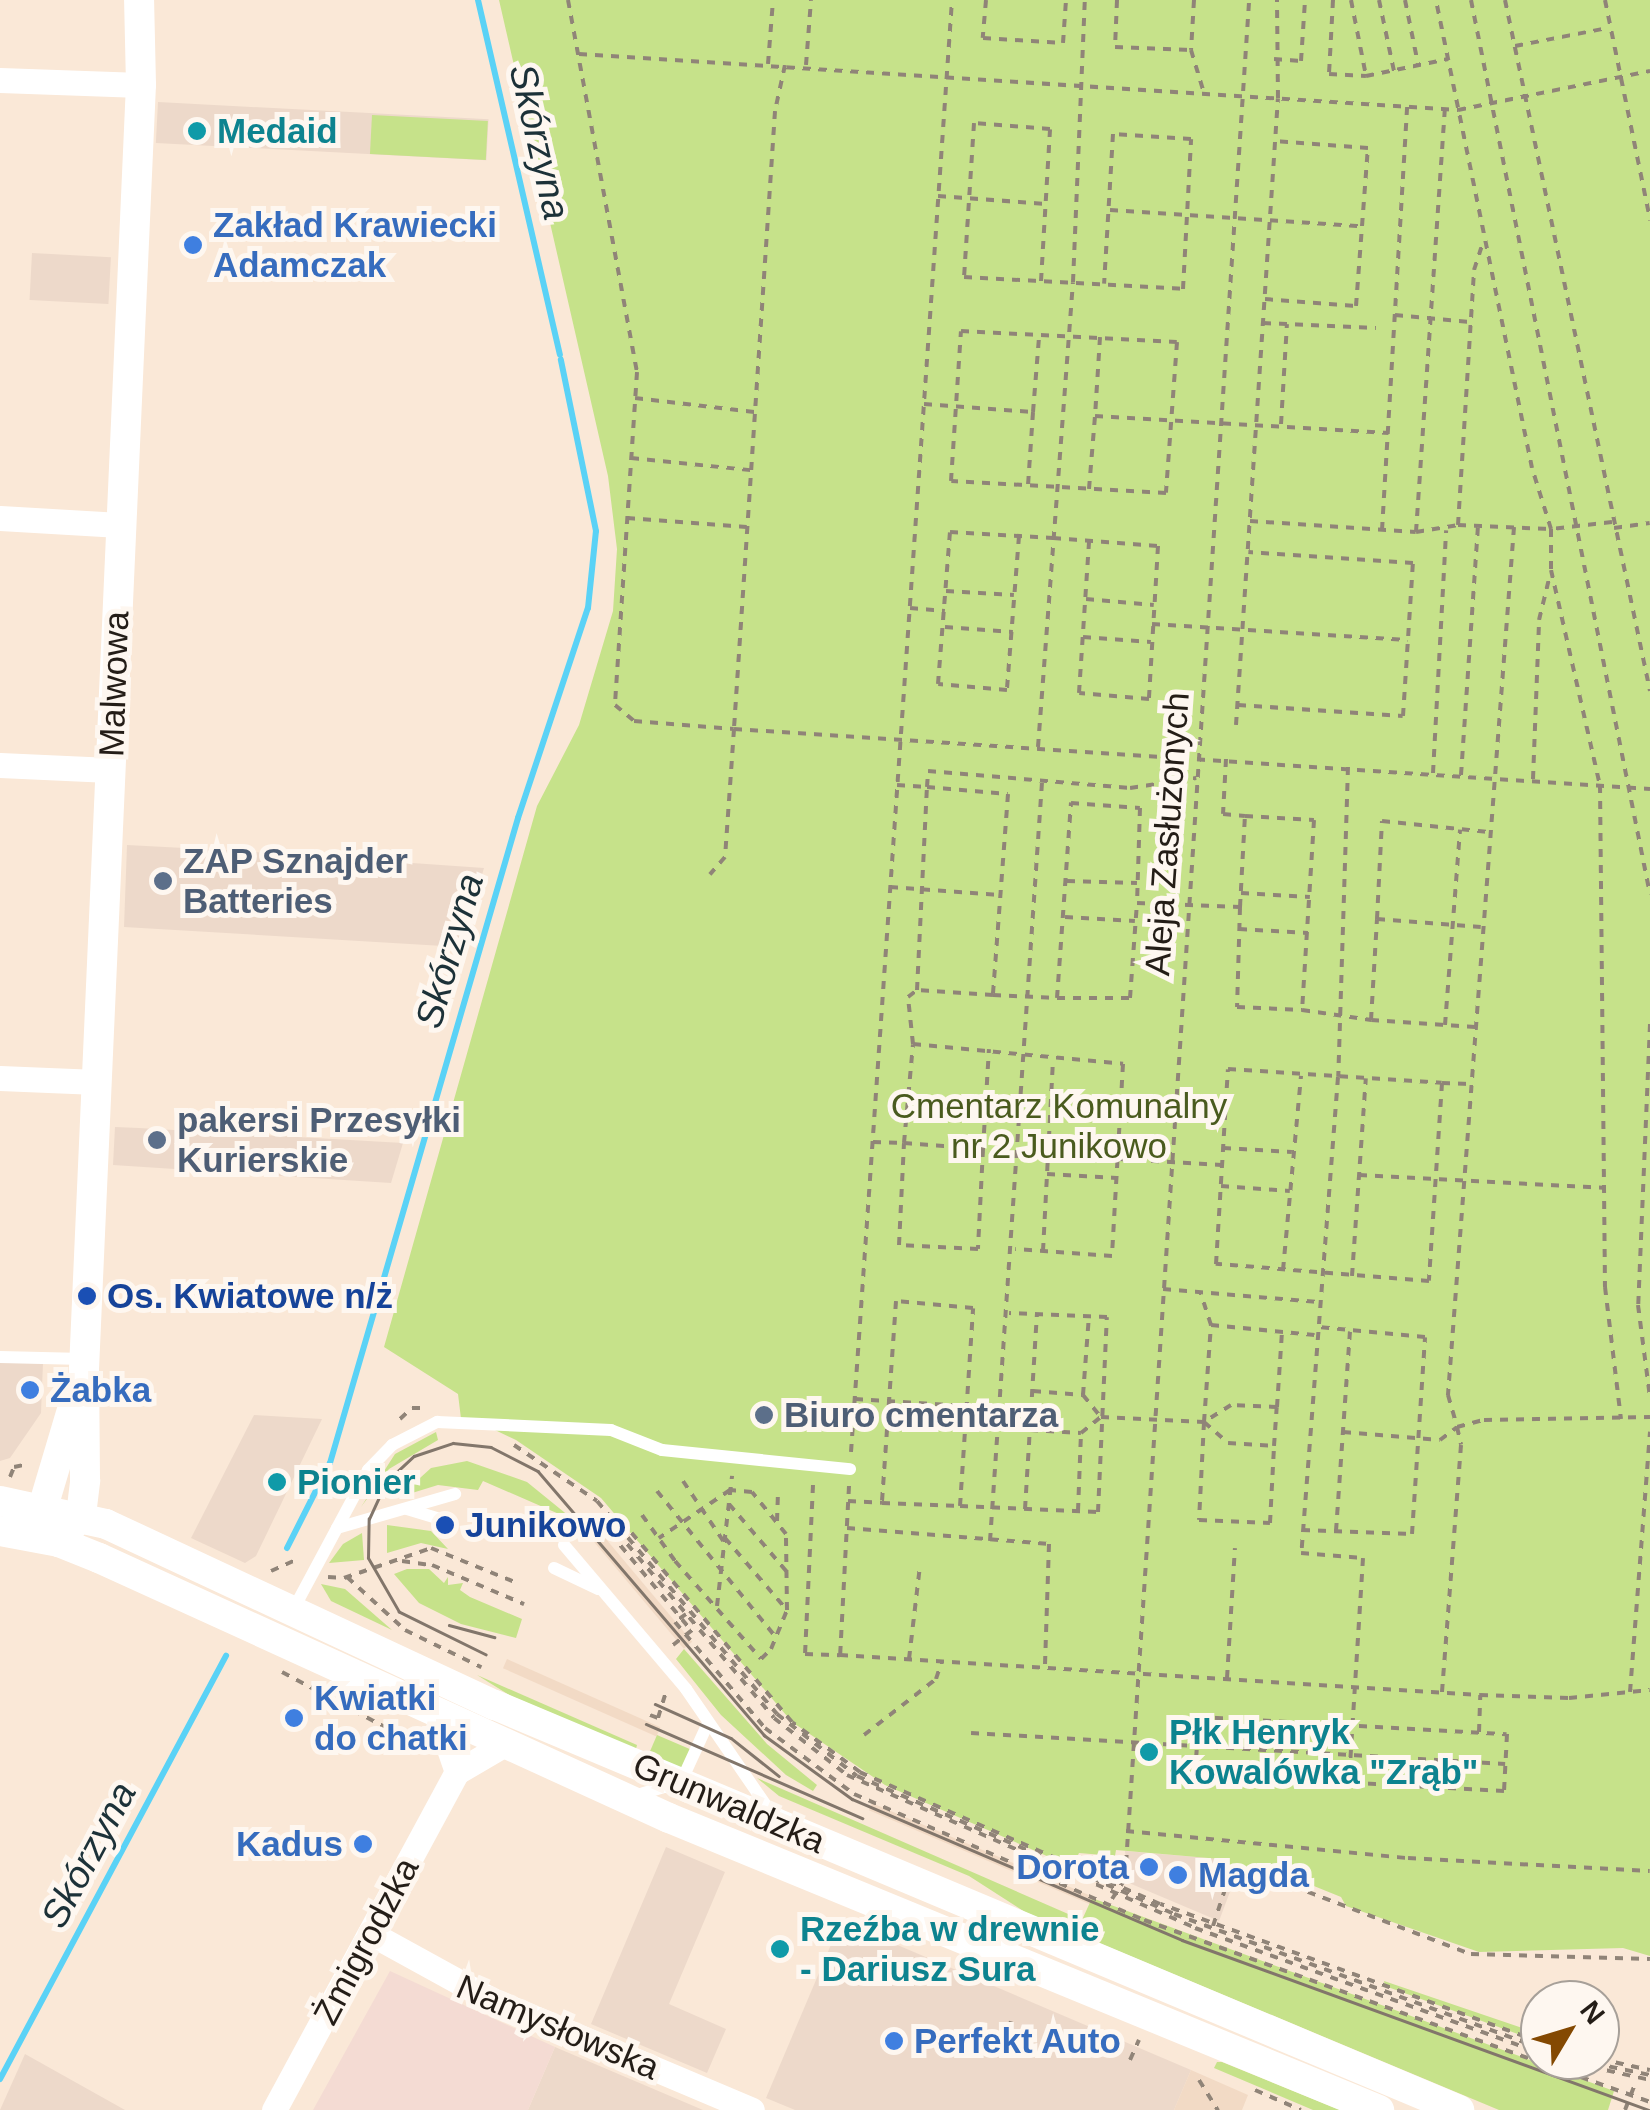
<!DOCTYPE html>
<html>
<head>
<meta charset="utf-8">
<style>
  body { margin:0 }
  #map { position:relative; width:1650px; height:2110px; overflow:hidden; background:#fae8d7; font-family:Arial,sans-serif }
  div>[style] { position:absolute }
  .commercial>* { inset:0; background:#edd9ca; transform-origin:0 0 }
  .industrial>* { inset:0; background:#f4dbd3 }
  .built>* { inset:0; background:#f2dac5; transform-origin:0 0 }
  .green>* { inset:0; background:#c6e28a; transform-origin:0 0 }
  .stream>* { height:6px; margin:-3px; padding:0 3px; transform-origin:3px; border-radius:3px; background:#5ad2f6 }
  .path>* { height:4px; margin-top:-2px; transform-origin:0; background:repeating-linear-gradient(90deg,#908478 0 8px,transparent 0 16px) }
  .service>* { height:12px; margin:-6px; padding:0 6px; transform-origin:6px; border-radius:6px; background:#fff }
  .minor>* { height:25px; margin:-12.5px; padding:0 12.5px; transform-origin:12.5px; border-radius:12.5px; background:#fff }
  .tertiary>* { height:30px; margin:-15px; padding:0 15px; transform-origin:15px; border-radius:15px; background:#fff }
  .tram>* { height:2.5px; margin:-1.25px; padding:0 1.25px; transform-origin:1.25px; border-radius:1.25px; background:#82766b }
  .dots>* { width:28px; height:28px; translate:-50% -50%; box-sizing:border-box; border:5px solid #fef7f0; border-radius:50% }
  span { translate:-50% -50%; white-space:nowrap; text-align:center; line-height:1.15; -webkit-text-stroke:10px #fef7f0; paint-order:stroke }
  .culture-label { font-size:35px; color:#0d838f; font-weight:700 }
  .left { translate:0 -50%; text-align:left }
  .shop-label { font-size:35px; color:#366cbe; font-weight:700 }
  .right { translate:-100% -50%; text-align:right }
  .street-label { font-size:35px; color:#241d17 }
  .service-label { font-size:35px; color:#4e5e75; font-weight:700 }
  .park-label { font-size:35px; color:#4a5b1e }
  .transit-label { font-size:35px; color:#164399; font-weight:700 }
  .water-label { font-size:38px; color:#1c3138; font-style:italic }
  .north { position:absolute; left:1520px; top:1980px; width:100px; height:100px; box-sizing:border-box; background:#fef7f0; border:2px solid #a7a099; border-radius:50%; rotate:52deg; font-size:28px; font-weight:700; line-height:40px; text-align:center; color:#241d17 }
  .north::after { content:''; display:block; margin:auto; width:35px; height:45px; background:#844902; clip-path:polygon(50% 0,100% 100%,50% 72%,0 100%) }
</style>
</head>
<body>
<div id="map">
  <div class="commercial">
    <i style="left:158px;top:102px;width:331px;height:41px;rotate:3deg"></i>
    <i style="left:32px;top:253px;width:79px;height:47px;rotate:3deg"></i>
    <i style="clip-path:polygon(127px 845px,241px 851px,484px 868px,460px 947px,124px 927px)"></i>
    <i style="clip-path:polygon(115px 1127px,139px 1128px,403px 1143px,391px 1183px,113px 1165px)"></i>
    <i style="clip-path:polygon(0 1361px,43px 1363px,41px 1413px,10px 1458px,0 1461px)"></i>
    <i style="clip-path:polygon(254px 1415px,322px 1419px,256px 1556px,245px 1563px,191px 1538px)"></i>
    <i style="clip-path:polygon(666px 1847px,725px 1872px,669px 2004px,726px 2029px,707px 2073px,591px 2024px)"></i>
    <i style="clip-path:polygon(1125px 1851px,1220px 1859px,1232px 1869px,1234px 1881px,1219px 1921px,1129px 1883px)"></i>
    <i style="clip-path:polygon(841px 1921px,1191px 2070px,1174px 2110px,795px 2110px,766px 2098px)"></i>
    <i style="clip-path:polygon(555px 2047px,562px 2050px,703px 2110px,528px 2110px)"></i>
    <i style="clip-path:polygon(25px 2054px,125px 2110px,0 2110px)"></i>
  </div>
  <div class="industrial">
    <i style="clip-path:polygon(390px 1971px,555px 2047px,528px 2110px,313px 2110px)"></i>
  </div>
  <div class="built">
    <i style="left:590px;top:1520px;width:159px;height:11px;rotate:50deg"></i>
    <i style="left:507px;top:1659px;width:168px;height:10px;rotate:24deg"></i>
    <i style="left:872px;top:1803px;width:240px;height:8px;rotate:23deg"></i>
    <i style="clip-path:polygon(1191px 2070px,1248px 2095px,1242px 2110px,1174px 2110px)"></i>
  </div>
  <div class="green">
    <i style="clip-path:polygon(499px 0,1650px 0,1650px 1956px,1623px 1948px,1479px 1952px,1346px 1906px,1341px 1897px,1272px 1869px,1232px 1869px,1220px 1859px,1116px 1850px,1115px 1856px,1079px 1853px,1072px 1867px,885px 1785px,792px 1722px,601px 1498px,516px 1440px,495px 1430px,462px 1427px,458px 1394px,384px 1347px,537px 806px,579px 725px,613px 611px,617px 549px,608px 476px)"></i>
    <i style="left:372px;top:115px;width:116px;height:39px;rotate:3deg"></i>
    <i style="clip-path:polygon(436px 1432px,438px 1440px,389px 1469px,361px 1507px,395px 1454px)"></i>
    <i style="clip-path:polygon(467px 1461px,527px 1482px,575px 1521px,483px 1481px,478px 1490px,438px 1485px,399px 1497px,431px 1468px)"></i>
    <i style="clip-path:polygon(387px 1525px,431px 1531px,448px 1549px,421px 1543px,387px 1553px)"></i>
    <i style="clip-path:polygon(362px 1533px,364px 1560px,329px 1563px,343px 1544px)"></i>
    <i style="clip-path:polygon(407px 1569px,429px 1569px,444px 1583px,448px 1577px,448px 1585px,463px 1583px,460px 1590px,470px 1597px,522px 1619px,516px 1638px,461px 1624px,419px 1603px,394px 1574px)"></i>
    <i style="clip-path:polygon(321px 1584px,345px 1589px,392px 1630px,331px 1601px)"></i>
    <i style="clip-path:polygon(684px 1649px,767px 1744px,817px 1785px,813px 1791px,786px 1775px,721px 1715px,676px 1659px)"></i>
    <i style="clip-path:polygon(477px 1675px,637px 1745px,636px 1749px,511px 1696px)"></i>
    <i style="clip-path:polygon(657px 1735px,692px 1750px,682px 1768px,648px 1756px)"></i>
    <i style="clip-path:polygon(757px 1778px,1082px 1920px,1092px 1898px,1614px 2091px,1608px 2110px,1499px 2110px,1025px 1912px,969px 1876px,779px 1796px)"></i>
    <i style="clip-path:polygon(1384px 1981px,1540px 2034px,1540px 2042px,1385px 1986px)"></i>
    <i style="clip-path:polygon(1217px 2062px,1222px 2062px,1340px 2110px,1313px 2110px,1214px 2068px)"></i>
  </div>
  <div class="stream">
    <i style="left:478px;top:0;width:364px;rotate:77deg"></i>
    <i style="left:287px;top:1548px;width:95px;rotate:-63.2deg"></i>
    <i style="left:330px;top:1463px;width:672px;rotate:-73.75deg"></i>
    <i style="left:518px;top:818px;width:221px;rotate:-71.6deg"></i>
    <i style="left:588px;top:608px;width:77px;rotate:-84.1deg"></i>
    <i style="left:596px;top:531px;width:175px;rotate:-101.6deg"></i>
    <i style="left:0;top:2079px;width:480px;rotate:-61.9deg"></i>
  </div>
  <div class="path">
    <i style="left:568px;top:0;width:378px;rotate:79.5deg"></i>
    <i style="left:637px;top:372px;width:334px;rotate:93.8deg"></i>
    <i style="left:615px;top:705px;width:25px;rotate:40deg"></i>
    <i style="left:634px;top:721px;width:100px;rotate:4.6deg"></i>
    <i style="left:734px;top:729px;width:128px;rotate:94deg"></i>
    <i style="left:725px;top:857px;width:23px;rotate:131deg"></i>
    <i style="left:986px;top:0;width:38px;rotate:95deg"></i>
    <i style="left:983px;top:38px;width:80px;rotate:3.6deg"></i>
    <i style="left:1063px;top:43px;width:43px;rotate:-86deg"></i>
    <i style="left:1117px;top:0;width:47px;rotate:92.4deg"></i>
    <i style="left:1115px;top:47px;width:76px;rotate:2.3deg"></i>
    <i style="left:1194px;top:0;width:50px;rotate:93.4deg"></i>
    <i style="left:1191px;top:50px;width:45px;rotate:73.2deg"></i>
    <i style="left:1333px;top:0;width:74px;rotate:93.1deg"></i>
    <i style="left:1329px;top:74px;width:37px;rotate:3deg"></i>
    <i style="left:1366px;top:76px;width:84px;rotate:-11.7deg"></i>
    <i style="left:1351px;top:0;width:77px;rotate:78.8deg"></i>
    <i style="left:1379px;top:0;width:73px;rotate:78.1deg"></i>
    <i style="left:1405px;top:0;width:65px;rotate:78.5deg"></i>
    <i style="left:1471px;top:0;width:912px;rotate:78.68deg"></i>
    <i style="left:1505px;top:0;width:706px;rotate:78.15deg"></i>
    <i style="left:1605px;top:0;width:225px;rotate:78.4deg"></i>
    <i style="left:1515px;top:46px;width:95px;rotate:-11deg"></i>
    <i style="left:579px;top:54px;width:881px;rotate:3.65deg"></i>
    <i style="left:1458px;top:110px;width:196px;rotate:-11.5deg"></i>
    <i style="left:1274px;top:59px;width:27px;rotate:4deg"></i>
    <i style="left:1301px;top:61px;width:61px;rotate:-86.2deg"></i>
    <i style="left:768px;top:64px;width:64px;rotate:-85.5deg"></i>
    <i style="left:785px;top:65px;width:47px;rotate:102.3deg"></i>
    <i style="left:775px;top:111px;width:619px;rotate:93.8deg"></i>
    <i style="left:734px;top:729px;width:918px;rotate:3.75deg"></i>
    <i style="left:806px;top:65px;width:65px;rotate:-85.6deg"></i>
    <i style="left:938px;top:196px;width:108px;rotate:4.2deg"></i>
    <i style="left:1110px;top:210px;width:251px;rotate:3.7deg"></i>
    <i style="left:1041px;top:281px;width:152px;rotate:-86.6deg"></i>
    <i style="left:1050px;top:129px;width:76px;rotate:-175.5deg"></i>
    <i style="left:974px;top:123px;width:154px;rotate:93.7deg"></i>
    <i style="left:964px;top:277px;width:219px;rotate:3.1deg"></i>
    <i style="left:1183px;top:289px;width:150px;rotate:-86.9deg"></i>
    <i style="left:1191px;top:139px;width:78px;rotate:-176.3deg"></i>
    <i style="left:1113px;top:134px;width:150px;rotate:93.4deg"></i>
    <i style="left:1265px;top:299px;width:91px;rotate:4.4deg"></i>
    <i style="left:1356px;top:306px;width:158px;rotate:-85.7deg"></i>
    <i style="left:1368px;top:148px;width:94px;rotate:-175.7deg"></i>
    <i style="left:1395px;top:315px;width:75px;rotate:5.3deg"></i>
    <i style="left:1263px;top:323px;width:113px;rotate:2.5deg"></i>
    <i style="left:961px;top:331px;width:216px;rotate:2.9deg"></i>
    <i style="left:1177px;top:342px;width:151px;rotate:94.2deg"></i>
    <i style="left:1166px;top:493px;width:215px;rotate:-176.8deg"></i>
    <i style="left:951px;top:481px;width:150px;rotate:-86.2deg"></i>
    <i style="left:1100px;top:337px;width:79px;rotate:93.6deg"></i>
    <i style="left:1095px;top:416px;width:294px;rotate:3.3deg"></i>
    <i style="left:635px;top:398px;width:120px;rotate:6.7deg"></i>
    <i style="left:924px;top:404px;width:109px;rotate:4.2deg"></i>
    <i style="left:1033px;top:412px;width:74px;rotate:93.9deg"></i>
    <i style="left:1033px;top:412px;width:75px;rotate:-85.4deg"></i>
    <i style="left:1281px;top:424px;width:100px;rotate:-86.6deg"></i>
    <i style="left:631px;top:458px;width:120px;rotate:5.8deg"></i>
    <i style="left:1089px;top:489px;width:73px;rotate:-85.3deg"></i>
    <i style="left:627px;top:518px;width:120px;rotate:4.3deg"></i>
    <i style="left:1250px;top:521px;width:166px;rotate:3.8deg"></i>
    <i style="left:1416px;top:532px;width:43px;rotate:-9.5deg"></i>
    <i style="left:1458px;top:525px;width:93px;rotate:2.5deg"></i>
    <i style="left:1551px;top:529px;width:64px;rotate:-107.3deg"></i>
    <i style="left:1532px;top:468px;width:478px;rotate:-101.6deg"></i>
    <i style="left:1612px;top:522px;width:61px;rotate:173.5deg"></i>
    <i style="left:1551px;top:529px;width:41px;rotate:90deg"></i>
    <i style="left:1551px;top:570px;width:221px;rotate:77.2deg"></i>
    <i style="left:1600px;top:785px;width:502px;rotate:89.43deg"></i>
    <i style="left:1605px;top:1287px;width:133px;rotate:83.1deg"></i>
    <i style="left:1458px;top:525px;width:256px;rotate:-86.4deg"></i>
    <i style="left:1474px;top:270px;width:28px;rotate:-72deg"></i>
    <i style="left:1514px;top:527px;width:871px;rotate:94.35deg"></i>
    <i style="left:1448px;top:1395px;width:33px;rotate:74deg"></i>
    <i style="left:1457px;top:1427px;width:28px;rotate:-15deg"></i>
    <i style="left:1484px;top:1420px;width:166px;rotate:-1deg"></i>
    <i style="left:1614px;top:528px;width:36px;rotate:-8deg"></i>
    <i style="left:1382px;top:530px;width:424px;rotate:-86.6deg"></i>
    <i style="left:1416px;top:532px;width:423px;rotate:-86.1deg"></i>
    <i style="left:1019px;top:536px;width:154px;rotate:94.5deg"></i>
    <i style="left:1007px;top:690px;width:69px;rotate:-175deg"></i>
    <i style="left:938px;top:684px;width:152px;rotate:-85.5deg"></i>
    <i style="left:950px;top:532px;width:103px;rotate:3.3deg"></i>
    <i style="left:1053px;top:538px;width:105px;rotate:4.4deg"></i>
    <i style="left:1158px;top:546px;width:153px;rotate:93.4deg"></i>
    <i style="left:1149px;top:699px;width:70px;rotate:-175.1deg"></i>
    <i style="left:1079px;top:693px;width:152px;rotate:-86.2deg"></i>
    <i style="left:946px;top:591px;width:68px;rotate:3.4deg"></i>
    <i style="left:1086px;top:599px;width:68px;rotate:5deg"></i>
    <i style="left:910px;top:608px;width:35px;rotate:5deg"></i>
    <i style="left:1152px;top:624px;width:256px;rotate:3.6deg"></i>
    <i style="left:945px;top:627px;width:68px;rotate:4.2deg"></i>
    <i style="left:1083px;top:637px;width:68px;rotate:4.2deg"></i>
    <i style="left:1238px;top:705px;width:165px;rotate:3.8deg"></i>
    <i style="left:1403px;top:716px;width:153px;rotate:-86.3deg"></i>
    <i style="left:1413px;top:563px;width:165px;rotate:-176.2deg"></i>
    <i style="left:1236px;top:725px;width:628px;rotate:-86.17deg"></i>
    <i style="left:1278px;top:98px;width:98px;rotate:-90.6deg"></i>
    <i style="left:1038px;top:747px;width:466px;rotate:-85.7deg"></i>
    <i style="left:1073px;top:282px;width:282px;rotate:-87.6deg"></i>
    <i style="left:1226px;top:759px;width:55px;rotate:93.1deg"></i>
    <i style="left:1223px;top:814px;width:22px;rotate:5deg"></i>
    <i style="left:1348px;top:767px;width:310px;rotate:91.8deg"></i>
    <i style="left:1338px;top:1077px;width:477px;rotate:94.4deg"></i>
    <i style="left:1301px;top:1553px;width:62px;rotate:4.6deg"></i>
    <i style="left:1363px;top:1558px;width:225px;rotate:93.6deg"></i>
    <i style="left:1433px;top:773px;width:243px;rotate:-86.9deg"></i>
    <i style="left:1461px;top:775px;width:250px;rotate:-86.1deg"></i>
    <i style="left:1533px;top:779px;width:159px;rotate:-87.8deg"></i>
    <i style="left:1539px;top:620px;width:46px;rotate:-76.3deg"></i>
    <i style="left:897px;top:785px;width:30px;rotate:4deg"></i>
    <i style="left:927px;top:787px;width:81px;rotate:4.9deg"></i>
    <i style="left:1008px;top:794px;width:202px;rotate:94.3deg"></i>
    <i style="left:993px;top:995px;width:76px;rotate:-176.2deg"></i>
    <i style="left:917px;top:990px;width:203px;rotate:-87.2deg"></i>
    <i style="left:927px;top:787px;width:16px;rotate:-86deg"></i>
    <i style="left:928px;top:771px;width:203px;rotate:4.8deg"></i>
    <i style="left:1130px;top:788px;width:67px;rotate:-8.6deg"></i>
    <i style="left:1067px;top:881px;width:70px;rotate:1.6deg"></i>
    <i style="left:890px;top:887px;width:110px;rotate:4.2deg"></i>
    <i style="left:1241px;top:893px;width:69px;rotate:3.3deg"></i>
    <i style="left:1240px;top:907px;width:100px;rotate:91.7deg"></i>
    <i style="left:1237px;top:1007px;width:65px;rotate:2.6deg"></i>
    <i style="left:1065px;top:917px;width:70px;rotate:3.3deg"></i>
    <i style="left:1377px;top:919px;width:98px;rotate:-87.1deg"></i>
    <i style="left:1382px;top:821px;width:107px;rotate:5.9deg"></i>
    <i style="left:1239px;top:929px;width:69px;rotate:3.3deg"></i>
    <i style="left:993px;top:995px;width:64px;rotate:2.7deg"></i>
    <i style="left:1057px;top:998px;width:196px;rotate:-85.9deg"></i>
    <i style="left:1071px;top:803px;width:69px;rotate:4.1deg"></i>
    <i style="left:1140px;top:808px;width:95px;rotate:91.8deg"></i>
    <i style="left:1137px;top:903px;width:103px;rotate:2.2deg"></i>
    <i style="left:1240px;top:907px;width:91px;rotate:-86.9deg"></i>
    <i style="left:1245px;top:816px;width:69px;rotate:3.3deg"></i>
    <i style="left:1314px;top:820px;width:190px;rotate:93.6deg"></i>
    <i style="left:1302px;top:1010px;width:70px;rotate:8.2deg"></i>
    <i style="left:1057px;top:998px;width:73px"></i>
    <i style="left:1130px;top:998px;width:95px;rotate:-85.8deg"></i>
    <i style="left:1650px;top:1024px;width:281px;rotate:92.4deg"></i>
    <i style="left:1638px;top:1305px;width:93px;rotate:82.6deg"></i>
    <i style="left:1445px;top:1025px;width:196px;rotate:-85.6deg"></i>
    <i style="left:1475px;top:1027px;width:104px;rotate:-176.1deg"></i>
    <i style="left:1371px;top:1020px;width:101px;rotate:-86.6deg"></i>
    <i style="left:1377px;top:919px;width:104px;rotate:4.4deg"></i>
    <i style="left:913px;top:1044px;width:211px;rotate:5.4deg"></i>
    <i style="left:1123px;top:1064px;width:192px;rotate:93.3deg"></i>
    <i style="left:1112px;top:1256px;width:97px;rotate:-175.9deg"></i>
    <i style="left:1228px;top:1069px;width:214px;rotate:3.7deg"></i>
    <i style="left:1442px;top:1083px;width:198px;rotate:93.8deg"></i>
    <i style="left:1429px;top:1281px;width:214px;rotate:-175.4deg"></i>
    <i style="left:1216px;top:1264px;width:195px;rotate:-86.5deg"></i>
    <i style="left:1442px;top:1083px;width:28px;rotate:2deg"></i>
    <i style="left:1050px;top:1137px;width:69px;rotate:3.3deg"></i>
    <i style="left:873px;top:1142px;width:31px;rotate:2deg"></i>
    <i style="left:904px;top:1143px;width:79px;rotate:4.3deg"></i>
    <i style="left:983px;top:1149px;width:100px;rotate:92.9deg"></i>
    <i style="left:978px;top:1249px;width:79px;rotate:-177.1deg"></i>
    <i style="left:899px;top:1245px;width:102px;rotate:-87.2deg"></i>
    <i style="left:904px;top:1143px;width:99px;rotate:-84.8deg"></i>
    <i style="left:913px;top:1044px;width:47px;rotate:-96.1deg"></i>
    <i style="left:908px;top:997px;width:11px;rotate:-38deg"></i>
    <i style="left:1223px;top:1148px;width:69px;rotate:3.3deg"></i>
    <i style="left:983px;top:1149px;width:100px;rotate:-86.6deg"></i>
    <i style="left:1119px;top:1159px;width:103px;rotate:3.3deg"></i>
    <i style="left:1047px;top:1174px;width:70px;rotate:3.3deg"></i>
    <i style="left:1359px;top:1175px;width:245px;rotate:3deg"></i>
    <i style="left:1221px;top:1186px;width:69px;rotate:4.1deg"></i>
    <i style="left:1043px;top:1251px;width:190px;rotate:-87deg"></i>
    <i style="left:1283px;top:1270px;width:195px;rotate:-84.7deg"></i>
    <i style="left:1352px;top:1276px;width:198px;rotate:-86deg"></i>
    <i style="left:1163px;top:1289px;width:156px;rotate:4.8deg"></i>
    <i style="left:1211px;top:1325px;width:104px;rotate:5.5deg"></i>
    <i style="left:1033px;top:1391px;width:50px;rotate:4.6deg"></i>
    <i style="left:1083px;top:1395px;width:28px;rotate:51deg"></i>
    <i style="left:1083px;top:1395px;width:79px;rotate:-85.7deg"></i>
    <i style="left:855px;top:1399px;width:110px;rotate:3.6deg"></i>
    <i style="left:1277px;top:1407px;width:46px;rotate:-177.5deg"></i>
    <i style="left:1231px;top:1405px;width:32px;rotate:148deg"></i>
    <i style="left:1204px;top:1422px;width:32px;rotate:41deg"></i>
    <i style="left:1228px;top:1443px;width:46px;rotate:3.7deg"></i>
    <i style="left:1274px;top:1446px;width:39px;rotate:-86deg"></i>
    <i style="left:1277px;top:1407px;width:76px;rotate:-86.2deg"></i>
    <i style="left:400px;top:1419px;width:16px;rotate:-43deg"></i>
    <i style="left:412px;top:1408px;width:14px"></i>
    <i style="left:1204px;top:1422px;width:98px;rotate:92.9deg"></i>
    <i style="left:1199px;top:1520px;width:71px;rotate:2.4deg"></i>
    <i style="left:1270px;top:1523px;width:76px;rotate:-87deg"></i>
    <i style="left:1030px;top:1430px;width:51px;rotate:3.4deg"></i>
    <i style="left:1081px;top:1433px;width:26px;rotate:-39deg"></i>
    <i style="left:1101px;top:1417px;width:103px;rotate:2.8deg"></i>
    <i style="left:1204px;top:1422px;width:97px;rotate:-85.9deg"></i>
    <i style="left:1211px;top:1325px;width:35px;rotate:-108deg"></i>
    <i style="left:1343px;top:1432px;width:97px;rotate:4.7deg"></i>
    <i style="left:1440px;top:1440px;width:21px;rotate:-37deg"></i>
    <i style="left:1457px;top:1427px;width:18px;rotate:77deg"></i>
    <i style="left:1461px;top:1445px;width:249px;rotate:94.4deg"></i>
    <i style="left:514px;top:1445px;width:100px;rotate:34deg"></i>
    <i style="left:597px;top:1501px;width:279px;rotate:49.8deg"></i>
    <i style="left:777px;top:1714px;width:101px;rotate:37.8deg"></i>
    <i style="left:857px;top:1776px;width:346px;rotate:23.5deg"></i>
    <i style="left:1174px;top:1914px;width:390px;rotate:20.1deg"></i>
    <i style="left:851px;top:1452px;width:1456px;rotate:-86.02deg"></i>
    <i style="left:10px;top:1477px;width:11px;rotate:-68deg"></i>
    <i style="left:14px;top:1467px;width:14px;rotate:-12deg"></i>
    <i style="left:683px;top:1481px;width:73px;rotate:56.1deg"></i>
    <i style="left:813px;top:1485px;width:169px;rotate:92.7deg"></i>
    <i style="left:805px;top:1654px;width:35px;rotate:2deg"></i>
    <i style="left:849px;top:1486px;width:169px;rotate:93deg"></i>
    <i style="left:840px;top:1655px;width:641px;rotate:3.58deg"></i>
    <i style="left:1480px;top:1695px;width:89px;rotate:1.9deg"></i>
    <i style="left:1569px;top:1698px;width:81px;rotate:-5.6deg"></i>
    <i style="left:657px;top:1491px;width:187px;rotate:50.9deg"></i>
    <i style="left:848px;top:1501px;width:34px;rotate:3deg"></i>
    <i style="left:882px;top:1503px;width:78px;rotate:2.2deg"></i>
    <i style="left:960px;top:1506px;width:198px;rotate:-86.2deg"></i>
    <i style="left:973px;top:1308px;width:77px;rotate:-174.8deg"></i>
    <i style="left:896px;top:1301px;width:202px;rotate:94deg"></i>
    <i style="left:729px;top:1504px;width:89px;rotate:49.5deg"></i>
    <i style="left:960px;top:1506px;width:138px;rotate:2.5deg"></i>
    <i style="left:1098px;top:1512px;width:195px;rotate:-87.4deg"></i>
    <i style="left:1107px;top:1317px;width:98px;rotate:-177.7deg"></i>
    <i style="left:1025px;top:1509px;width:195px;rotate:-86.5deg"></i>
    <i style="left:1078px;top:1511px;width:78px;rotate:-87.8deg"></i>
    <i style="left:642px;top:1515px;width:57px;rotate:54.3deg"></i>
    <i style="left:675px;top:1561px;width:130px;rotate:48.7deg"></i>
    <i style="left:761px;top:1659px;width:14px;rotate:-45deg"></i>
    <i style="left:771px;top:1649px;width:42px;rotate:-67.7deg"></i>
    <i style="left:787px;top:1610px;width:76px;rotate:-90.8deg"></i>
    <i style="left:786px;top:1534px;width:54px;rotate:-129deg"></i>
    <i style="left:752px;top:1492px;width:22px;rotate:-175deg"></i>
    <i style="left:730px;top:1490px;width:86px;rotate:145.9deg"></i>
    <i style="left:600px;top:1521px;width:141px;rotate:50.2deg"></i>
    <i style="left:777px;top:1521px;width:25px;rotate:-88deg"></i>
    <i style="left:847px;top:1528px;width:203px;rotate:4.5deg"></i>
    <i style="left:1049px;top:1544px;width:122px;rotate:91.9deg"></i>
    <i style="left:1302px;top:1530px;width:110px;rotate:2.1deg"></i>
    <i style="left:1412px;top:1534px;width:197px;rotate:-86.2deg"></i>
    <i style="left:1425px;top:1337px;width:107px;rotate:-174.7deg"></i>
    <i style="left:1336px;top:1531px;width:200px;rotate:-86deg"></i>
    <i style="left:582px;top:1536px;width:34px;rotate:-38deg"></i>
    <i style="left:725px;top:1538px;width:95px;rotate:49.3deg"></i>
    <i style="left:990px;top:1541px;width:760px;rotate:-86.08deg"></i>
    <i style="left:402px;top:1561px;width:30px;rotate:8deg"></i>
    <i style="left:432px;top:1565px;width:100px;rotate:23deg"></i>
    <i style="left:271px;top:1571px;width:30px;rotate:-24deg"></i>
    <i style="left:328px;top:1577px;width:16px;rotate:4deg"></i>
    <i style="left:344px;top:1578px;width:92px;rotate:-19deg"></i>
    <i style="left:431px;top:1548px;width:93px;rotate:22.1deg"></i>
    <i style="left:347px;top:1577px;width:79px;rotate:42.4deg"></i>
    <i style="left:405px;top:1630px;width:85px;rotate:26deg"></i>
    <i style="left:717px;top:1606px;width:131px;rotate:-83.4deg"></i>
    <i style="left:686px;top:1614px;width:14px;rotate:144deg"></i>
    <i style="left:675px;top:1622px;width:139px;rotate:49.7deg"></i>
    <i style="left:765px;top:1728px;width:111px;rotate:36.6deg"></i>
    <i style="left:854px;top:1794px;width:316px;rotate:23.5deg"></i>
    <i style="left:1144px;top:1920px;width:538px;rotate:19.78deg"></i>
    <i style="left:673px;top:1645px;width:31px;rotate:-38deg"></i>
    <i style="left:909px;top:1659px;width:94px;rotate:-83.3deg"></i>
    <i style="left:282px;top:1672px;width:161px;rotate:28.2deg"></i>
    <i style="left:1227px;top:1678px;width:130px;rotate:-86.5deg"></i>
    <i style="left:1630px;top:1692px;width:261px;rotate:-85.6deg"></i>
    <i style="left:650px;top:1715px;width:9px;rotate:21deg"></i>
    <i style="left:658px;top:1718px;width:27px;rotate:-73deg"></i>
    <i style="left:1199px;top:1717px;width:308px;rotate:3.2deg"></i>
    <i style="left:1507px;top:1734px;width:57px;rotate:93deg"></i>
    <i style="left:1504px;top:1791px;width:309px;rotate:-176.9deg"></i>
    <i style="left:1195px;top:1774px;width:57px;rotate:-86deg"></i>
    <i style="left:1479px;top:1732px;width:37px;rotate:-88deg"></i>
    <i style="left:971px;top:1733px;width:535px;rotate:3.32deg"></i>
    <i style="left:864px;top:1735px;width:91px;rotate:-37.9deg"></i>
    <i style="left:936px;top:1679px;width:19px;rotate:-72deg"></i>
    <i style="left:1126px;top:1831px;width:283px;rotate:5.5deg"></i>
    <i style="left:1408px;top:1858px;width:242px;rotate:3.1deg"></i>
    <i style="left:1082px;top:1872px;width:12px;rotate:-66deg"></i>
    <i style="left:1087px;top:1861px;width:38px;rotate:3deg"></i>
    <i style="left:1112px;top:1899px;width:24px;rotate:-57deg"></i>
    <i style="left:1125px;top:1879px;width:1883px;rotate:-86.22deg"></i>
    <i style="left:1213px;top:1926px;width:48px;rotate:-71.9deg"></i>
    <i style="left:1228px;top:1880px;width:23px;rotate:-29deg"></i>
    <i style="left:1248px;top:1869px;width:239px;rotate:20.9deg"></i>
    <i style="left:1471px;top:1954px;width:179px;rotate:1.6deg"></i>
    <i style="left:1009px;top:2028px;width:7px;rotate:-74deg"></i>
    <i style="left:1540px;top:2042px;width:404px;rotate:-160deg"></i>
    <i style="left:1160px;top:1904px;width:328px;rotate:-156.3deg"></i>
    <i style="left:860px;top:1772px;width:84px;rotate:-143.7deg"></i>
    <i style="left:792px;top:1722px;width:258px;rotate:-130.3deg"></i>
    <i style="left:625px;top:1525px;width:11px;rotate:139deg"></i>
    <i style="left:617px;top:1532px;width:243px;rotate:49.8deg"></i>
    <i style="left:774px;top:1718px;width:93px;rotate:38deg"></i>
    <i style="left:847px;top:1775px;width:380px;rotate:23.7deg"></i>
    <i style="left:1195px;top:1928px;width:367px;rotate:19.9deg"></i>
    <i style="left:1600px;top:2059px;width:51px;rotate:12.4deg"></i>
    <i style="left:1130px;top:2060px;width:22px;rotate:-66deg"></i>
    <i style="left:1560px;top:2060px;width:92px;rotate:12.5deg"></i>
    <i style="left:1578px;top:2060px;width:74px;rotate:11.8deg"></i>
    <i style="left:1199px;top:2080px;width:36px;rotate:58deg"></i>
    <i style="left:1255px;top:2090px;width:50px;rotate:23.5deg"></i>
    <i style="left:1625px;top:2110px;width:30px;rotate:-69deg"></i>
  </div>
  <div class="service">
    <i style="left:0;top:1357px;width:84px;rotate:1.4deg"></i>
    <i style="left:407px;top:1509px;width:38px;rotate:17deg"></i>
    <i style="left:337px;top:1528px;width:123px;rotate:-16.1deg"></i>
    <i style="left:564px;top:1545px;width:189px;rotate:49.7deg"></i>
    <i style="left:686px;top:1689px;width:148px;rotate:55.5deg"></i>
    <i style="left:554px;top:1568px;width:49px;rotate:25.5deg"></i>
    <i style="left:292px;top:1612px;width:161px;rotate:-61.8deg"></i>
    <i style="left:368px;top:1470px;width:35px;rotate:-46deg"></i>
    <i style="left:392px;top:1445px;width:51px;rotate:-27.1deg"></i>
    <i style="left:437px;top:1422px;width:174px;rotate:2.6deg"></i>
    <i style="left:611px;top:1430px;width:55px;rotate:21.4deg"></i>
    <i style="left:662px;top:1450px;width:189px;rotate:5.8deg"></i>
    <i style="left:637px;top:1795px;width:46px;rotate:-16.5deg"></i>
    <i style="left:681px;top:1782px;width:65px;rotate:-65.4deg"></i>
  </div>
  <div class="minor">
    <i style="left:0;top:80px;width:141px;rotate:2deg"></i>
    <i style="left:0;top:518px;width:120px;rotate:3.3deg"></i>
    <i style="left:0;top:765px;width:110px;rotate:2.6deg"></i>
    <i style="left:0;top:1078px;width:97px;rotate:2.4deg"></i>
    <i style="left:437px;top:1714px;width:61px;rotate:71deg"></i>
    <i style="left:370px;top:1933px;width:139px;rotate:28.8deg"></i>
    <i style="left:492px;top:2000px;width:282px;rotate:22.9deg"></i>
    <i style="left:274px;top:2110px;width:384px;rotate:-61.6deg"></i>
    <i style="left:457px;top:1772px;width:56px;rotate:-30.3deg"></i>
  </div>
  <div class="tertiary">
    <i style="left:0;top:1501px;width:108px;rotate:12.2deg"></i>
    <i style="left:106px;top:1524px;width:429px;rotate:25deg"></i>
    <i style="left:495px;top:1705px;width:1046px;rotate:22.79deg"></i>
    <i style="left:52px;top:1526px;width:21px;rotate:-115deg"></i>
    <i style="left:43px;top:1507px;width:109px;rotate:-73.4deg"></i>
    <i style="left:0;top:1531px;width:60px;rotate:10.6deg"></i>
    <i style="left:59px;top:1542px;width:43px;rotate:21.8deg"></i>
    <i style="left:99px;top:1558px;width:626px;rotate:24.52deg"></i>
    <i style="left:669px;top:1818px;width:768px;rotate:22.36deg"></i>
    <i style="left:59px;top:1542px;width:35px;rotate:-51deg"></i>
    <i style="left:81px;top:1515px;width:35px;rotate:-83deg"></i>
    <i style="left:85px;top:1480px;width:111px;rotate:-90.5deg"></i>
    <i style="left:84px;top:1369px;width:1285px;rotate:-87.46deg"></i>
    <i style="left:141px;top:85px;width:85px;rotate:-91.3deg"></i>
  </div>
  <div class="tram">
    <i style="left:449px;top:1625px;width:47px;rotate:14.9deg"></i>
    <i style="left:486px;top:1655px;width:97px;rotate:-153.7deg"></i>
    <i style="left:399px;top:1612px;width:62px;rotate:-119.9deg"></i>
    <i style="left:368px;top:1558px;width:39px;rotate:-89deg"></i>
    <i style="left:369px;top:1519px;width:41px;rotate:-65.3deg"></i>
    <i style="left:386px;top:1482px;width:38px;rotate:-43deg"></i>
    <i style="left:414px;top:1456px;width:41px;rotate:-18.4deg"></i>
    <i style="left:453px;top:1443px;width:38px;rotate:6deg"></i>
    <i style="left:491px;top:1447px;width:53px;rotate:27.1deg"></i>
    <i style="left:538px;top:1471px;width:348px;rotate:49.4deg"></i>
    <i style="left:764px;top:1735px;width:109px;rotate:36deg"></i>
    <i style="left:852px;top:1799px;width:359px;rotate:23.1deg"></i>
    <i style="left:1182px;top:1940px;width:498px;rotate:20deg"></i>
    <i style="left:655px;top:1704px;width:83px;rotate:24.1deg"></i>
    <i style="left:731px;top:1738px;width:61px;rotate:38.4deg"></i>
    <i style="left:646px;top:1724px;width:236px;rotate:23.5deg"></i>
  </div>
  <div class="dots">
    <i style="left:197px;top:131px;background:#0f9aa8"></i>
    <i style="left:193px;top:245px;background:#3f7fe0"></i>
    <i style="left:163px;top:881px;background:#5c6f8a"></i>
    <i style="left:157px;top:1140px;background:#5c6f8a"></i>
    <i style="left:87px;top:1296px;background:#1a4fb4"></i>
    <i style="left:30px;top:1390px;background:#3f7fe0"></i>
    <i style="left:764px;top:1415px;background:#5c6f8a"></i>
    <i style="left:277px;top:1482px;background:#0f9aa8"></i>
    <i style="left:445px;top:1525px;background:#1a4fb4"></i>
    <i style="left:294px;top:1718px;background:#3f7fe0"></i>
    <i style="left:1149px;top:1752px;background:#0f9aa8"></i>
    <i style="left:363px;top:1844px;background:#3f7fe0"></i>
    <i style="left:1149px;top:1867px;background:#3f7fe0"></i>
    <i style="left:1178px;top:1875px;background:#3f7fe0"></i>
    <i style="left:780px;top:1949px;background:#0f9aa8"></i>
    <i style="left:894px;top:2041px;background:#3f7fe0"></i>
  </div>
  <div class="culture-label">
    <span class="left" style="left:217px;top:131px">Medaid</span>
    <span class="left" style="left:297px;top:1482px">Pionier</span>
    <span class="left" style="left:1169px;top:1752px">Płk Henryk<br>Kowalówka "Zrąb"</span>
    <span class="left" style="left:800px;top:1949px">Rzeźba w drewnie<br>- Dariusz Sura</span>
  </div>
  <div class="shop-label">
    <span class="left" style="left:213px;top:245px">Zakład Krawiecki<br>Adamczak</span>
    <span class="left" style="left:50px;top:1390px">Żabka</span>
    <span class="left" style="left:314px;top:1718px">Kwiatki<br>do chatki</span>
    <span class="right" style="left:343px;top:1844px">Kadus</span>
    <span class="right" style="left:1129px;top:1867px">Dorota</span>
    <span class="left" style="left:1198px;top:1875px">Magda</span>
    <span class="left" style="left:914px;top:2041px">Perfekt Auto</span>
  </div>
  <div class="street-label">
    <span style="left:114px;top:684px;rotate:-88deg">Malwowa</span>
    <span style="left:1167px;top:834px;rotate:-86deg">Aleja Zasłużonych</span>
    <span style="left:729px;top:1803px;rotate:23deg">Grunwaldzka</span>
    <span style="left:366px;top:1941px;rotate:-62deg">Żmigrodzka</span>
    <span style="left:558px;top:2027px;rotate:23deg">Namysłowska</span>
  </div>
  <div class="service-label">
    <span class="left" style="left:183px;top:881px">ZAP Sznajder<br>Batteries</span>
    <span class="left" style="left:177px;top:1140px">pakersi Przesyłki<br>Kurierskie</span>
    <span class="left" style="left:784px;top:1415px">Biuro cmentarza</span>
  </div>
  <div class="park-label">
    <span style="left:1059px;top:1126px">Cmentarz Komunalny<br>nr 2 Junikowo</span>
  </div>
  <div class="transit-label">
    <span class="left" style="left:107px;top:1296px">Os. Kwiatowe n/ż</span>
    <span class="left" style="left:465px;top:1525px">Junikowo</span>
  </div>
  <div class="water-label">
    <span style="left:539px;top:142px;rotate:77deg">Skórzyna</span>
    <span style="left:450px;top:951px;rotate:-74deg">Skórzyna</span>
    <span style="left:89px;top:1855px;rotate:-62deg">Skórzyna</span>
  </div>
  <div class="north">N</div>
</div>
</body>
</html>
